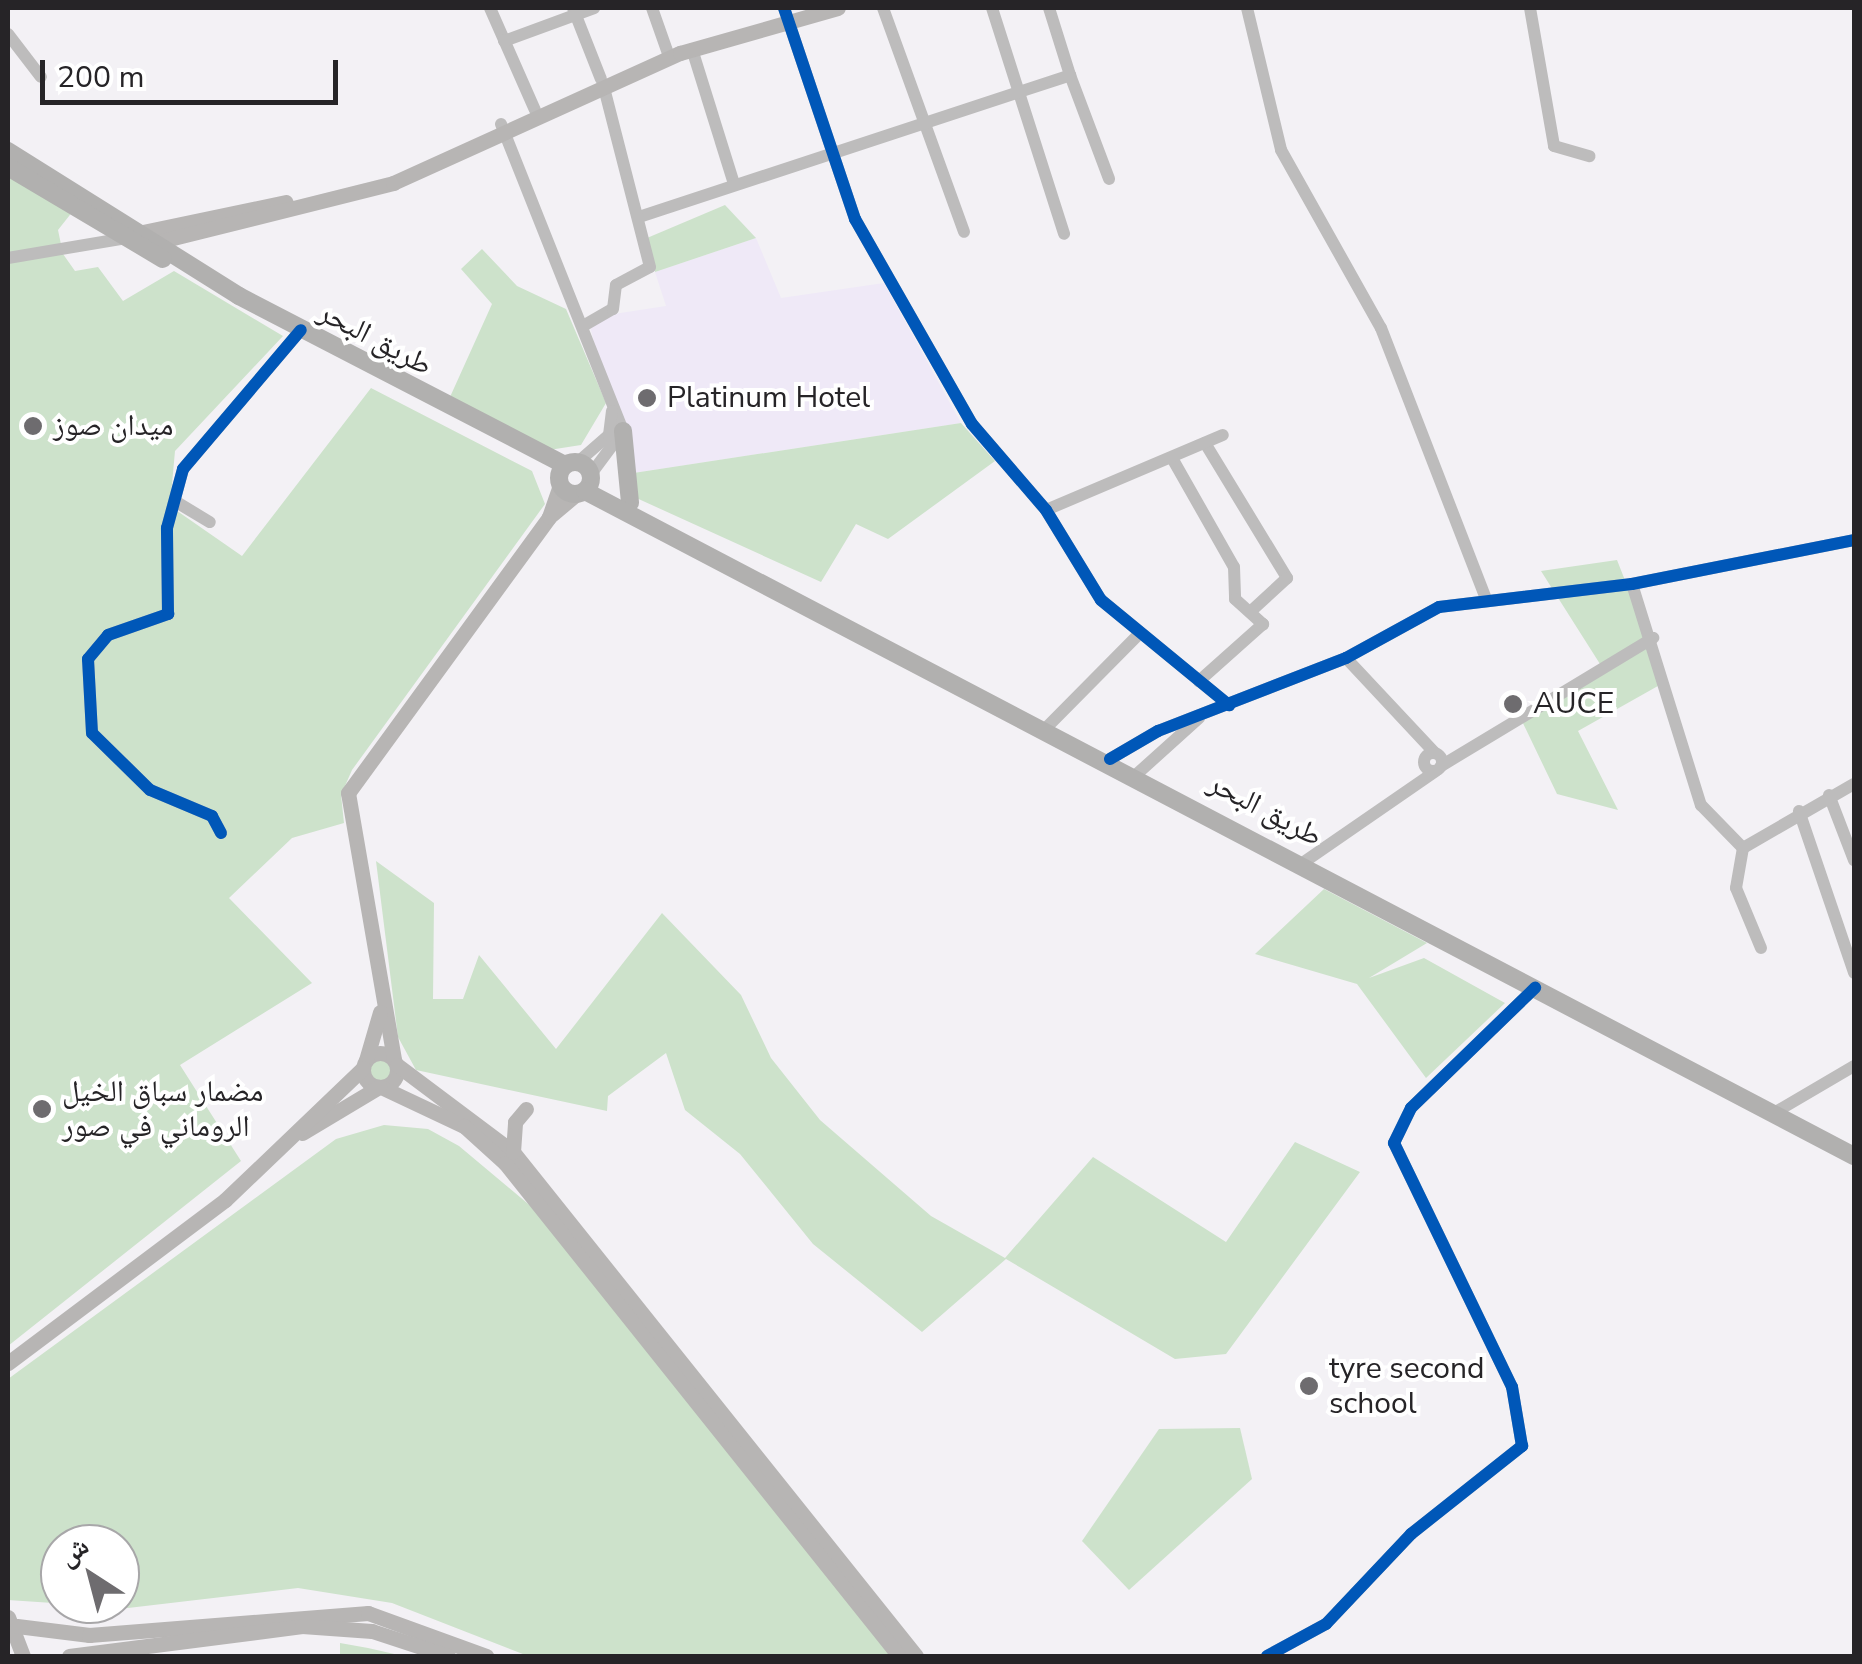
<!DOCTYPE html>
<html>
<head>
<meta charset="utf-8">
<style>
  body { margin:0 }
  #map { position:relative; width:1862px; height:1664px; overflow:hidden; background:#f3f1f5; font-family:"Nunito Sans","Noto Naskh Arabic",sans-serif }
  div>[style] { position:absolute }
  .commercial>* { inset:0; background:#efe9f7 }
  .green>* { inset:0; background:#cde2cb }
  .round { border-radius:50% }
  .minor>* { height:12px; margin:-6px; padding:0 6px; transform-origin:6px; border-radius:6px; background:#bdbcbc }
  .minor>.ring { margin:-6px; padding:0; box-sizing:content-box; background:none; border:12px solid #bdbcbc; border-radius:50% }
  .major>* { height:15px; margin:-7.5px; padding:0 7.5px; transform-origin:7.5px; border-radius:7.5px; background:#b7b5b4 }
  .major>.ring { margin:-7.5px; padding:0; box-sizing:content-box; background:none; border:15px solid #b7b5b4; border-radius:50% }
  .highway>* { height:18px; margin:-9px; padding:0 9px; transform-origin:9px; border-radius:9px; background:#b1b0af }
  .highway>.ring { margin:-9px; padding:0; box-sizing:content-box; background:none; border:18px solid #b1b0af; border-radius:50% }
  .cycleway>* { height:12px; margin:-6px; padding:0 6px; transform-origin:6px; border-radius:6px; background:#0057b8 }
  .dots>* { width:28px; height:28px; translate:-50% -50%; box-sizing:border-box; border:5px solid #fff; border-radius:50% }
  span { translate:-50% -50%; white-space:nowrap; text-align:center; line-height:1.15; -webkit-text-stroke:8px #fff; paint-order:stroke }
  .street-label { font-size:30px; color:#262427 }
  .poi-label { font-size:30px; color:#262427 }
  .left { translate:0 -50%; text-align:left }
  .frame { position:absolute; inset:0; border:10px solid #262427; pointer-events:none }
  .north { position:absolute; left:40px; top:1524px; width:100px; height:100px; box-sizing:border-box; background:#fff; border:2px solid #a8a7a9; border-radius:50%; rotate:324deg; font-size:28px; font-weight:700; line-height:40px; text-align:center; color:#262427 }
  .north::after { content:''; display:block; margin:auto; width:35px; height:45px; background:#6e6c6f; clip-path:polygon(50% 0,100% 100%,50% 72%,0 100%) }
  .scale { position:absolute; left:40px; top:60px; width:298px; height:45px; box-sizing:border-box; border:5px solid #262427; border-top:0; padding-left:12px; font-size:30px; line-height:35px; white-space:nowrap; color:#262427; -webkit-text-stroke:8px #fff; paint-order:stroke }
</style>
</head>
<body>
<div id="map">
  <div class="commercial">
    <i style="clip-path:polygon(756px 238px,781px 298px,884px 283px,961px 423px,627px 474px,588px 318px,666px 306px,655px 272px)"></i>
  </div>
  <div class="green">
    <i style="clip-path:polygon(8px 172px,73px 211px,58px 230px,63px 254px,75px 271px,98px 267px,123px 301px,174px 271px,283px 336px,175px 451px,170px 506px,242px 556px,371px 388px,532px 471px,545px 504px,352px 770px,341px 795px,344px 823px,292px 838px,229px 898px,312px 983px,180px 1065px,241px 1161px,8px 1346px)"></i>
    <i style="clip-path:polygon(725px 205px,756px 238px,655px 272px,647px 238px)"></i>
    <i style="clip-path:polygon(482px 249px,517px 286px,566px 309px,606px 403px,581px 445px,549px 450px,450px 397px,492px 304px,461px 269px)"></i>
    <i style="clip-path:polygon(961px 423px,995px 461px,888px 539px,856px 524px,821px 582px,632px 496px,627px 474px)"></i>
    <i style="clip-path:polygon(1617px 560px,1665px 682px,1578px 731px,1618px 810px,1557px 794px,1520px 717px,1600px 664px,1541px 571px)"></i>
    <i style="clip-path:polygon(376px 861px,434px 903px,433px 999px,463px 999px,479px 955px,556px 1049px,662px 913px,741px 995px,771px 1058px,820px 1120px,931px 1216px,1005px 1258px,1093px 1157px,1226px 1242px,1295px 1142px,1360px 1172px,1226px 1354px,1175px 1359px,1006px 1259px,922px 1332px,813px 1244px,740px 1154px,685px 1110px,666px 1053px,608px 1096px,607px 1111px,416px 1070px,398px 1037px)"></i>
    <i style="clip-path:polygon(1324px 889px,1427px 943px,1369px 978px,1424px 958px,1505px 1003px,1426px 1078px,1357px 984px,1255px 954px)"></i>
    <i class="round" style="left:368px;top:1057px;width:24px;height:24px"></i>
    <i style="clip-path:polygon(evenodd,384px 1125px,428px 1129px,459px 1146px,533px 1208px,895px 1656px,528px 1656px,392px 1603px,298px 1588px,128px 1608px,8px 1600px,8px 1379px,336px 1139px,384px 1125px,60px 1544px,120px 1544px,120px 1604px,60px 1604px,60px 1544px)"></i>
    <i style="clip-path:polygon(1240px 1428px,1252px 1479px,1129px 1590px,1082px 1541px,1159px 1429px)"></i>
    <i style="clip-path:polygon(340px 1643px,368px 1648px,403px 1656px,340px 1656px)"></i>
  </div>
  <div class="minor">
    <i style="left:490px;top:8px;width:111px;rotate:66.2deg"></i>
    <i style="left:573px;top:8px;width:76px;rotate:68.5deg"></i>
    <i style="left:652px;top:8px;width:54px;rotate:70.6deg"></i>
    <i style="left:784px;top:8px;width:223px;rotate:71.4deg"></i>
    <i style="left:855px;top:219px;width:236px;rotate:60.3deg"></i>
    <i style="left:972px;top:424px;width:113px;rotate:49.3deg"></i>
    <i style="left:1046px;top:510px;width:105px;rotate:58.6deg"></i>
    <i style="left:1101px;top:600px;width:166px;rotate:39.4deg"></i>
    <i style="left:883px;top:8px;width:238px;rotate:70.1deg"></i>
    <i style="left:992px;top:8px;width:237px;rotate:72.3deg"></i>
    <i style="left:1247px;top:8px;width:146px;rotate:76.5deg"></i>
    <i style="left:1281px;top:150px;width:204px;rotate:60.7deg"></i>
    <i style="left:1381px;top:328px;width:291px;rotate:68.8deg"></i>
    <i style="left:1530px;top:8px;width:140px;rotate:80.1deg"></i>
    <i style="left:1554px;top:146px;width:37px;rotate:16deg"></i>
    <i style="left:8px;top:34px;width:54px;rotate:52.5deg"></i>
    <i style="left:504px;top:41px;width:96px;rotate:-20.1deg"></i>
    <i style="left:692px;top:49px;width:141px;rotate:72.7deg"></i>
    <i style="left:1070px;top:75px;width:111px;rotate:69.4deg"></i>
    <i style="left:501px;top:124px;width:330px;rotate:68.3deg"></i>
    <i style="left:623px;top:431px;width:54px;rotate:126.7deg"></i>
    <i style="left:639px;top:217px;width:454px;rotate:-18.2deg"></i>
    <i style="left:1070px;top:75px;width:70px;rotate:-107.4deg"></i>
    <i style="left:8px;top:258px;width:114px;rotate:-9.6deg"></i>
    <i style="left:583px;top:326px;width:34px;rotate:-30deg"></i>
    <i style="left:613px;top:309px;width:24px;rotate:-83deg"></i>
    <i style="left:616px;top:285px;width:38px;rotate:-28deg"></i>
    <i style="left:650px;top:267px;width:185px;rotate:-104.4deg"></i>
    <i style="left:1205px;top:443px;width:158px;rotate:58.7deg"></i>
    <i style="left:1287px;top:578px;width:50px;rotate:137.4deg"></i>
    <i style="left:1172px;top:458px;width:125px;rotate:60.4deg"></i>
    <i style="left:1234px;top:567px;width:32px;rotate:88deg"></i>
    <i style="left:1235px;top:599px;width:38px;rotate:42deg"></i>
    <i style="left:1263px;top:624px;width:86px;rotate:138.3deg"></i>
    <i style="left:578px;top:462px;width:41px;rotate:-41.1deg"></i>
    <i style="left:609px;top:435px;width:24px;rotate:-83deg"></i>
    <i style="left:178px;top:503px;width:37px;rotate:31deg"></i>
    <i style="left:1046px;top:510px;width:192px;rotate:-23deg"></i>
    <i style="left:1632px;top:584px;width:232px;rotate:72.7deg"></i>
    <i style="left:1701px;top:805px;width:60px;rotate:45.7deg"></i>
    <i style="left:1346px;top:658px;width:130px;rotate:46.9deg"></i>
    <i style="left:1048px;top:726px;width:128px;rotate:-45.3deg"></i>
    <i class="ring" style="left:1424px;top:753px;width:6px;height:6px"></i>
    <i style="left:1110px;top:759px;width:56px;rotate:-30.3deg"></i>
    <i style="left:1158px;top:731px;width:202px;rotate:-21.2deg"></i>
    <i style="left:1346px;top:658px;width:106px;rotate:-28.7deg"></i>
    <i style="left:1439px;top:607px;width:194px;rotate:-6.8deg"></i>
    <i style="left:1632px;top:584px;width:226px;rotate:-11.2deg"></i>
    <i style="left:1441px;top:766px;width:248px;rotate:-31.1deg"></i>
    <i style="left:1138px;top:773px;width:82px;rotate:-42deg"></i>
    <i style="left:1829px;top:795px;width:70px;rotate:69deg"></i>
    <i style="left:1799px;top:811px;width:171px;rotate:71.2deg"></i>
    <i style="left:221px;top:833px;width:19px;rotate:-118deg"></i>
    <i style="left:212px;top:816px;width:67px;rotate:-157.2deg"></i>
    <i style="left:150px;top:790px;width:81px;rotate:-135.5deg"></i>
    <i style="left:92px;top:733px;width:74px;rotate:-93.1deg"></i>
    <i style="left:88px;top:659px;width:31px;rotate:-50deg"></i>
    <i style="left:108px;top:635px;width:64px;rotate:-19.3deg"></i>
    <i style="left:168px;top:614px;width:86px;rotate:-90.7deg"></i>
    <i style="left:167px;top:528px;width:61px;rotate:-74.8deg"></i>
    <i style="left:183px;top:469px;width:182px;rotate:-49.7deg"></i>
    <i style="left:1304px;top:862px;width:160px;rotate:-34.6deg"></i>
    <i style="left:1761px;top:948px;width:65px;rotate:-112.6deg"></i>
    <i style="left:1736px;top:888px;width:41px;rotate:-80.1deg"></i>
    <i style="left:1743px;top:848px;width:128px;rotate:-30deg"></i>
    <i style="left:1774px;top:1113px;width:93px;rotate:-30.4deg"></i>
    <i style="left:1267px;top:1656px;width:67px;rotate:-28.5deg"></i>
    <i style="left:1326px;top:1624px;width:124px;rotate:-46.6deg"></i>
    <i style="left:1411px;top:1534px;width:142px;rotate:-38.4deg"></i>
    <i style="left:1522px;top:1446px;width:60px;rotate:-99.6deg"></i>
    <i style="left:1512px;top:1387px;width:271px;rotate:-115.8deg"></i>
    <i style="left:1394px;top:1143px;width:39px;rotate:-64deg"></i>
    <i style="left:1411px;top:1108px;width:173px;rotate:-44.1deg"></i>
  </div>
  <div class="major">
    <i style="left:133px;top:234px;width:156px;rotate:-11.8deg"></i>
    <i style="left:145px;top:245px;width:256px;rotate:-14deg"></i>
    <i style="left:393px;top:183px;width:315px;rotate:-24.4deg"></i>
    <i style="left:680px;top:53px;width:164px;rotate:-15.9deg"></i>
    <i style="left:549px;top:517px;width:34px;rotate:-71deg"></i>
    <i class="ring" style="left:363px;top:1053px;width:19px;height:19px"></i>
    <i style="left:394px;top:1059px;width:270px;rotate:-99.8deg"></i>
    <i style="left:348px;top:793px;width:341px;rotate:-53.9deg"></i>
    <i style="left:549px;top:517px;width:35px;rotate:-40deg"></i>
    <i style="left:366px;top:1060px;width:50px;rotate:-73.7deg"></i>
    <i style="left:397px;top:1065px;width:145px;rotate:36.9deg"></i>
    <i style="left:513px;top:1152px;width:645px;rotate:51.35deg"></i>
    <i style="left:381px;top:1087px;width:92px;rotate:25.2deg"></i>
    <i style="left:464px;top:1126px;width:55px;rotate:42.1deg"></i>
    <i style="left:505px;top:1163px;width:631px;rotate:51.37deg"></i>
    <i style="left:302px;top:1133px;width:90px;rotate:-30.9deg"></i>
    <i style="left:513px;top:1152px;width:30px;rotate:-86deg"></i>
    <i style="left:515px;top:1122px;width:17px;rotate:-50deg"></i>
    <i style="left:8px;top:1363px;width:271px;rotate:-36.9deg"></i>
    <i style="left:225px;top:1200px;width:191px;rotate:-43.7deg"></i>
    <i style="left:8px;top:1617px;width:42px;rotate:69deg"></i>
    <i style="left:17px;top:1626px;width:73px;rotate:7.1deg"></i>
    <i style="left:89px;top:1635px;width:280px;rotate:-4.5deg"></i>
    <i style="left:368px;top:1613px;width:126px;rotate:20deg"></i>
    <i style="left:69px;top:1656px;width:235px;rotate:-7.3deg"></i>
    <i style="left:302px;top:1626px;width:70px;rotate:4.1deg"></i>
    <i style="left:372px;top:1631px;width:80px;rotate:18.2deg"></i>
  </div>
  <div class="highway">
    <i style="left:8px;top:151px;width:273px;rotate:32.1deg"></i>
    <i style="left:239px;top:296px;width:367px;rotate:27.4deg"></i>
    <i style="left:8px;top:167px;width:180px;rotate:30.7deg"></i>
    <i style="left:623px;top:431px;width:72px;rotate:84.4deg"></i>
    <i class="ring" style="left:559px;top:462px;width:14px;height:14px"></i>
    <i style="left:585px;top:491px;width:1433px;rotate:27.66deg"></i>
  </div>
  <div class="cycleway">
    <i style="left:784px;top:8px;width:223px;rotate:71.4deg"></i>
    <i style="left:855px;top:219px;width:236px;rotate:60.3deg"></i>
    <i style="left:972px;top:424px;width:113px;rotate:49.3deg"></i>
    <i style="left:1046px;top:510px;width:105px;rotate:58.6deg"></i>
    <i style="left:1101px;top:600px;width:166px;rotate:39.4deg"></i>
    <i style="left:1110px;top:759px;width:56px;rotate:-30.3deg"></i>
    <i style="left:1158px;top:731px;width:202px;rotate:-21.2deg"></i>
    <i style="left:1346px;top:658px;width:106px;rotate:-28.7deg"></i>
    <i style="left:1439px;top:607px;width:194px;rotate:-6.8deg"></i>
    <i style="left:1632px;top:584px;width:226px;rotate:-11.2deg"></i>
    <i style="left:221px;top:833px;width:19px;rotate:-118deg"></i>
    <i style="left:212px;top:816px;width:67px;rotate:-157.2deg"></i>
    <i style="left:150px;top:790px;width:81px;rotate:-135.5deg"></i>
    <i style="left:92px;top:733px;width:74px;rotate:-93.1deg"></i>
    <i style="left:88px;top:659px;width:31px;rotate:-50deg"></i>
    <i style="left:108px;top:635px;width:64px;rotate:-19.3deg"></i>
    <i style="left:168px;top:614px;width:86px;rotate:-90.7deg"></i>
    <i style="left:167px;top:528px;width:61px;rotate:-74.8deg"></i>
    <i style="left:183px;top:469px;width:182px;rotate:-49.7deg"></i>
    <i style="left:1267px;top:1656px;width:67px;rotate:-28.5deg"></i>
    <i style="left:1326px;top:1624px;width:124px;rotate:-46.6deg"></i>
    <i style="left:1411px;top:1534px;width:142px;rotate:-38.4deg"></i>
    <i style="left:1522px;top:1446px;width:60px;rotate:-99.6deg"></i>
    <i style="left:1512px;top:1387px;width:271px;rotate:-115.8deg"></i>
    <i style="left:1394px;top:1143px;width:39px;rotate:-64deg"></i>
    <i style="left:1411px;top:1108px;width:173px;rotate:-44.1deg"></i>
  </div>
  <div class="dots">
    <i style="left:647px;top:398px;background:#6e6c6f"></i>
    <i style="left:33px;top:426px;background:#6e6c6f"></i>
    <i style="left:1513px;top:704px;background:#6e6c6f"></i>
    <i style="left:42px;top:1109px;background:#6e6c6f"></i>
    <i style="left:1309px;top:1386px;background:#6e6c6f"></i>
  </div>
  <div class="street-label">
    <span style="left:375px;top:339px;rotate:28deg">طريق البحر</span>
    <span style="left:1265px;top:810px;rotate:28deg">طريق البحر</span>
  </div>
  <div class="poi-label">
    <span class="left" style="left:667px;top:398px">Platinum Hotel</span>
    <span class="left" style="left:53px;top:426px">ميدان صوز</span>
    <span class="left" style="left:1533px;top:704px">AUCE</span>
    <span class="left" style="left:62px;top:1109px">مضمار سباق الخيل<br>الروماني في صور</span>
    <span class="left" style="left:1329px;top:1386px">tyre second<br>school</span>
  </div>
  <div class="frame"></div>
  <div class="north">ش</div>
  <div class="scale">200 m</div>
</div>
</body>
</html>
